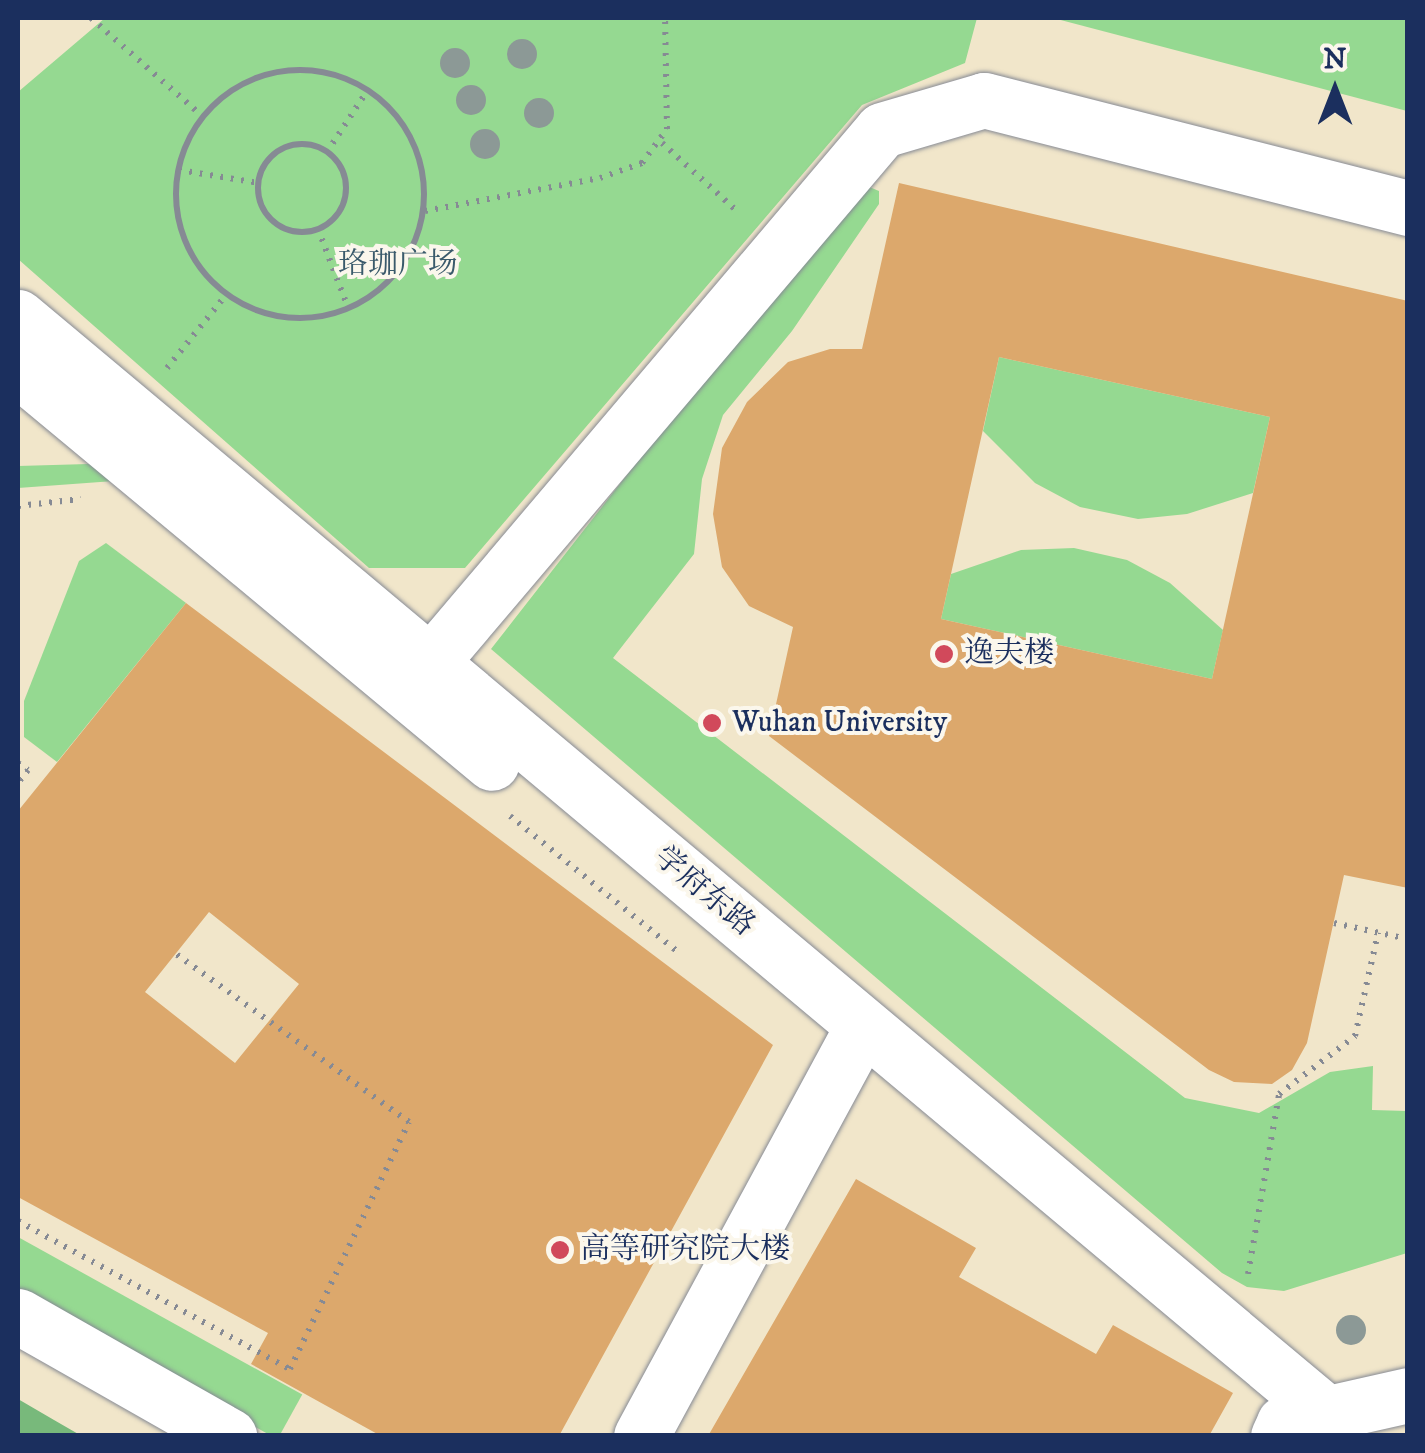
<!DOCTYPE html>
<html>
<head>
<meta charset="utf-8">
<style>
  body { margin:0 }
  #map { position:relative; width:1425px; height:1453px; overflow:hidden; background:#f1e6ca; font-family:"IM FELL DW Pica","Noto Serif SC",serif }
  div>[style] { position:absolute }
  .green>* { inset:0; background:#95d991; transform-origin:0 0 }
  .forest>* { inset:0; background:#78b97b }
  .building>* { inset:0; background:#dca86c }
  .path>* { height:6px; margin-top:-3px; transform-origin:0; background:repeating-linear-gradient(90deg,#868a94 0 2.5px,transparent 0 10.5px) }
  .path>.ring { margin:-3px; padding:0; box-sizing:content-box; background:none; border:6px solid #868a94; border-radius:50% }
  .roads { filter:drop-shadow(0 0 2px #868a94) drop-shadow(0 0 2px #868a94) }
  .minor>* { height:55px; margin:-27.5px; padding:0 27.5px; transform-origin:27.5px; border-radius:27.5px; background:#fff }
  .trees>* { width:30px; height:30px; margin:-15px; border-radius:50%; background:#8c9996 }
  .dots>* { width:28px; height:28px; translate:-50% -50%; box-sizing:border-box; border:5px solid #fbf7ec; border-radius:50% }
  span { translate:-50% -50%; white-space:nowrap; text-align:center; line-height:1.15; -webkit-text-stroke:8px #fbf7ec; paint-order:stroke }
  .park-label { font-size:30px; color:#3a5a6b }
  .poi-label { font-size:30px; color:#1b2f5e }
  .left { translate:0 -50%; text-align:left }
  .street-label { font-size:30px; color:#1b2f5e }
  .frame { position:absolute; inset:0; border:20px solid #1b2f5e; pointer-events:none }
  .north { position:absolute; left:1285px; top:40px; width:100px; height:100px; -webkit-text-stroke:8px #fbf7ec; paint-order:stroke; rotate:0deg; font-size:28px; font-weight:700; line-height:40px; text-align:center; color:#1b2f5e }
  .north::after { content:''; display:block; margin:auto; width:35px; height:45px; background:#1b2f5e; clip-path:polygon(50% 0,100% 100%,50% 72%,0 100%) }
</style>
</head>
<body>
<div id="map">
  <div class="green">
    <i style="clip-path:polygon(105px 18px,977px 18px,965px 63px,862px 105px,465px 568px,369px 568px,18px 259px,18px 92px)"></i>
    <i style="clip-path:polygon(1053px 18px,1407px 18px,1407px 111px)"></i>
    <i style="clip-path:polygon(867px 186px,879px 191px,879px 204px,792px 331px,723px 415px,702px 479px,694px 554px,613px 658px,1185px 1098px,1259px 1113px,1330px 1072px,1373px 1066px,1372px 1110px,1407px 1111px,1407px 1253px,1284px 1291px,1247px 1287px,1222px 1273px,491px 649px,687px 398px)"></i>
    <i style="clip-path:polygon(999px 357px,1270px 417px,1253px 493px,1187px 514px,1138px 519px,1080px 507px,1035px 483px,983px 431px)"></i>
    <i style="clip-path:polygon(88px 464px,116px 471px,114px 481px,18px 488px,18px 466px)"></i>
    <i style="clip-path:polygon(106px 543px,186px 603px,57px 762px,24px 737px,24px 701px,79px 561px)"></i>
    <i style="clip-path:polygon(1074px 548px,1127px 560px,1170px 583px,1223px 630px,1212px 679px,941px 619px,951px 574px,1021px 550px)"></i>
    <i style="left:18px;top:1237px;width:325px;height:51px;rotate:29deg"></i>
  </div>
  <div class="forest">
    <i style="clip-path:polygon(18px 1399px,54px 1420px,80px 1435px,18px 1435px)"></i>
  </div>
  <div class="building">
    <i style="clip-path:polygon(evenodd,899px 183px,1408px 301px,1408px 888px,1344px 875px,1307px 1043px,1292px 1070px,1272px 1084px,1234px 1082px,1209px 1070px,769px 736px,793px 627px,749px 606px,722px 567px,713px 514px,722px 448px,747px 402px,788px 362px,830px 349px,862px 349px,899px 183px,999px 357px,1270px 417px,1212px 679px,941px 619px,999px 357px)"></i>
    <i style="clip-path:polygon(evenodd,186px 603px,773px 1045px,559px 1436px,381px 1436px,251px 1364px,268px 1333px,18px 1197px,18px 811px,186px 603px,209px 912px,299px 984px,235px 1063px,145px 992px,209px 912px)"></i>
    <i style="clip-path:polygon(856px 1179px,976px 1248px,959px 1277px,1096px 1354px,1113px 1325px,1233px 1393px,1209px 1436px,708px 1436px)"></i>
  </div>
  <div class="path">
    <i style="left:91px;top:18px;width:147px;rotate:41.4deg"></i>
    <i class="ring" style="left:176px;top:70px;width:242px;height:242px"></i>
    <i style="left:662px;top:143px;width:103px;rotate:42.2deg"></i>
    <i class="ring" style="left:258px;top:144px;width:82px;height:82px"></i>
    <i style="left:327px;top:152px;width:73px;rotate:-56.7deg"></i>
    <i style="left:179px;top:170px;width:81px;rotate:9.2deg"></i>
    <i style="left:425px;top:211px;width:178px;rotate:-10.7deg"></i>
    <i style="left:600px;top:178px;width:45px;rotate:-19.7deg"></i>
    <i style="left:642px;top:163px;width:42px;rotate:-53.7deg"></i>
    <i style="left:667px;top:129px;width:111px;rotate:-91deg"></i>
    <i style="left:318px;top:229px;width:87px;rotate:69.1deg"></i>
    <i style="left:167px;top:368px;width:94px;rotate:-51.1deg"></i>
    <i style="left:18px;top:506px;width:63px;rotate:-6.3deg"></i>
    <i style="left:18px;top:763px;width:12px;rotate:35deg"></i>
    <i style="left:28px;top:770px;width:16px;rotate:128deg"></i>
    <i style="left:510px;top:816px;width:218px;rotate:39deg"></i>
    <i style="left:1334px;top:923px;width:76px;rotate:12.2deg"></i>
    <i style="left:18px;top:1221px;width:310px;rotate:28.6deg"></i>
    <i style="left:290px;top:1369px;width:274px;rotate:-64.3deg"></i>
    <i style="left:409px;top:1122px;width:289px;rotate:-144.2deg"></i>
    <i style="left:1248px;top:1274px;width:183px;rotate:-80.2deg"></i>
    <i style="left:1279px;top:1094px;width:96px;rotate:-37.3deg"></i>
    <i style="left:1355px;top:1036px;width:106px;rotate:-77.4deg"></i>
  </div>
  <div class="roads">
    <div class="minor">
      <i style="left:18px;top:317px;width:1706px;rotate:39.96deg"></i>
      <i style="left:18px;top:369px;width:616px;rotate:39.73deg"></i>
      <i style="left:431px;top:662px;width:697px;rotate:-49.71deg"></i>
      <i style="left:882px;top:130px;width:106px;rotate:-16.4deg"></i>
      <i style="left:984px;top:100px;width:438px;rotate:14.3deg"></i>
      <i style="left:18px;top:1316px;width:243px;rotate:29.6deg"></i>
      <i style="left:641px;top:1436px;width:466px;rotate:-61.6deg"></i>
      <i style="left:1278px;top:1436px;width:14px;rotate:-65deg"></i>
      <i style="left:1284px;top:1423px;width:127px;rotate:-12.7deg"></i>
    </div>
  </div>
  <div class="trees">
    <i style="left:522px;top:54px"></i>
    <i style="left:455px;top:63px"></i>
    <i style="left:471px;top:100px"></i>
    <i style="left:539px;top:113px"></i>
    <i style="left:485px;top:144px"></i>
    <i style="left:1351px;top:1330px"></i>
  </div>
  <div class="dots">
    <i style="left:944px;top:654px;background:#d1495b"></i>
    <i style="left:712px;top:723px;background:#d1495b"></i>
    <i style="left:560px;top:1250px;background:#d1495b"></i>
  </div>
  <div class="park-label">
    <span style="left:398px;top:265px">珞珈广场</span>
  </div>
  <div class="poi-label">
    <span class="left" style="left:964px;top:654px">逸夫楼</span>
    <span class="left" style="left:732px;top:723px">Wuhan University</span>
    <span class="left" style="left:580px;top:1250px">高等研究院大楼</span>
  </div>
  <div class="street-label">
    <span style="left:704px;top:892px;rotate:40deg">学府东路</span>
  </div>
  <div class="frame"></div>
  <div class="north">N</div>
</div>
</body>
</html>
